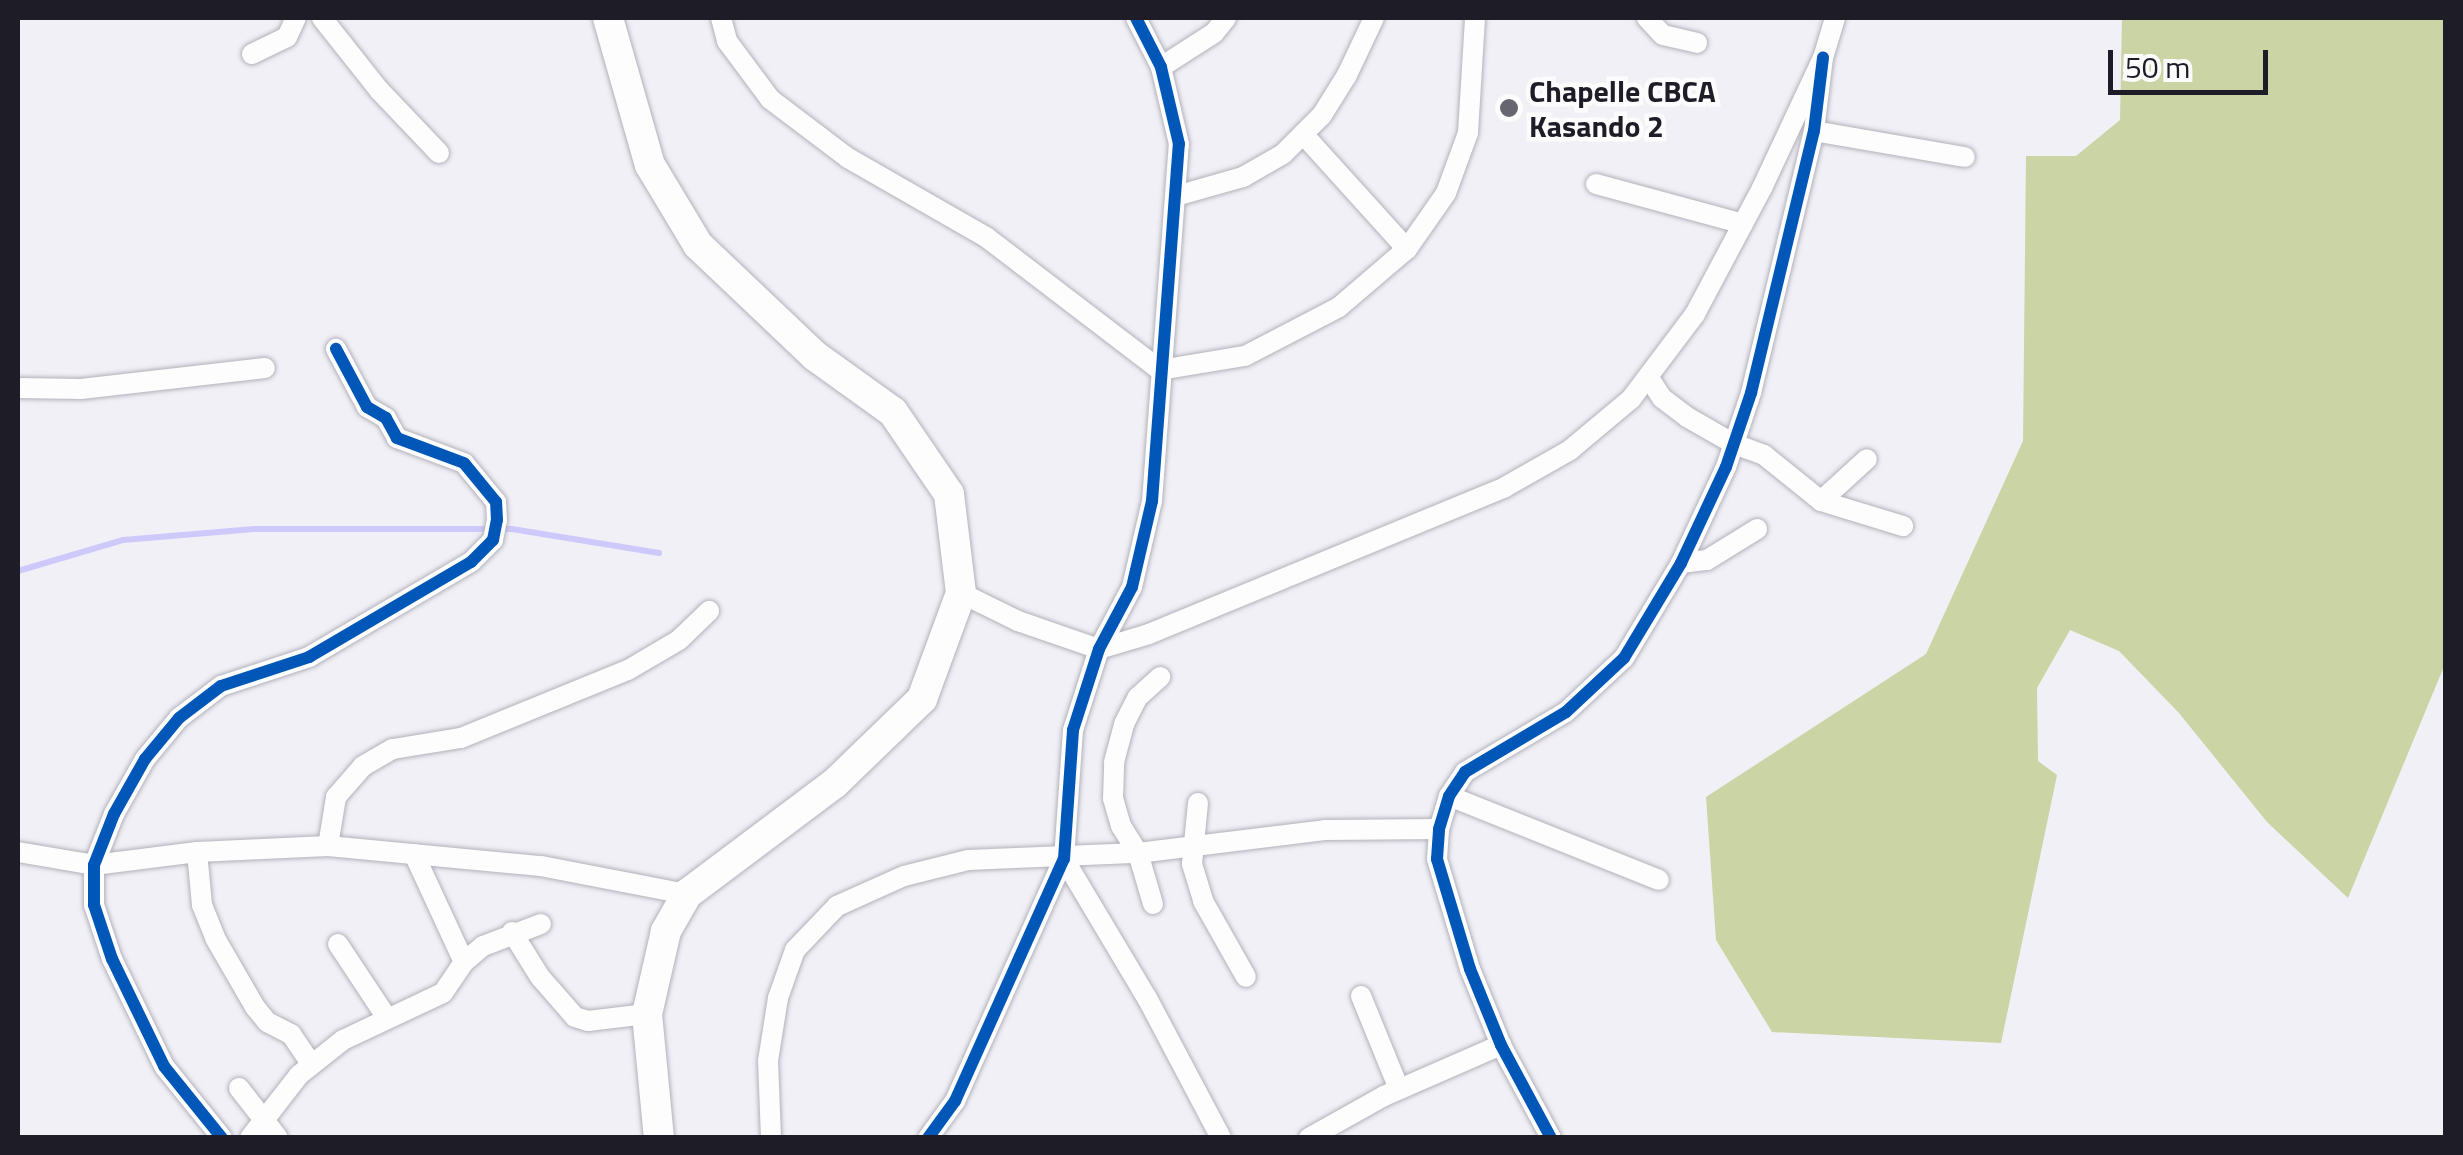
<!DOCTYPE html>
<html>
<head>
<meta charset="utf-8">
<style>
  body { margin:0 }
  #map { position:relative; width:2463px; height:1155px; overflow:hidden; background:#f1f0f7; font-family:"Titillium Web",sans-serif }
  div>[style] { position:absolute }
  .forest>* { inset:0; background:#cad4a4 }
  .stream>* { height:6px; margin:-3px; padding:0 3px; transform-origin:3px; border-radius:3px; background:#cec9fb }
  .roads { filter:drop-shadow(0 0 2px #b2b1ba) drop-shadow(0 0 2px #b2b1ba) }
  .minor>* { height:20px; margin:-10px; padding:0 10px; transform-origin:10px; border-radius:10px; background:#fdfdfe }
  .highway>* { height:30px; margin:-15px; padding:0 15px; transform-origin:15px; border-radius:15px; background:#fdfdfe }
  .cycleway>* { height:12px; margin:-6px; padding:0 6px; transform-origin:6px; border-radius:6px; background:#0057b8 }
  .dots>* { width:28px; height:28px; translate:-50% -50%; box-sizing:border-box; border:5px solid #fcfcfc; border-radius:50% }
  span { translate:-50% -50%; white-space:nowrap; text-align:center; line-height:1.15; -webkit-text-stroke:9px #fcfcfc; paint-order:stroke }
  .poi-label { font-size:30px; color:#1d1c27; font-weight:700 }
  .left { translate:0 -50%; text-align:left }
  .frame { position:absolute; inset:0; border:20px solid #1d1c27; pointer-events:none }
  .scale { position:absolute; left:2108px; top:50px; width:160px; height:45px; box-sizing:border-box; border:5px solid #1d1c27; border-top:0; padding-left:12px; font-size:30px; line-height:35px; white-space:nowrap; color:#1d1c27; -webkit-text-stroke:8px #fcfcfc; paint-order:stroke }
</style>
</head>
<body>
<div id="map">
  <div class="forest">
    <i style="clip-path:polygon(2122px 18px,2445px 18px,2445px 664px,2348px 898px,2267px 822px,2179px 713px,2119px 651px,2070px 630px,2037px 688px,2038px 761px,2057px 775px,2001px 1043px,1772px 1032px,1716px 940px,1706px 797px,1926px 654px,2023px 441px,2026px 156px,2076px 156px,2120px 120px)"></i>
  </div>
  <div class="stream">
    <i style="left:18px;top:571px;width:109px;rotate:-16.4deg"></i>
    <i style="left:123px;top:540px;width:132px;rotate:-4.8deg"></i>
    <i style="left:255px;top:529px;width:257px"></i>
    <i style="left:512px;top:529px;width:149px;rotate:9.3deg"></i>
  </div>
  <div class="roads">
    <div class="minor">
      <i style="left:322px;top:18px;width:92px;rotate:51.6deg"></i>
      <i style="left:379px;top:90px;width:87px;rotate:46.4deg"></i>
      <i style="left:721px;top:18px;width:24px;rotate:75deg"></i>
      <i style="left:727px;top:41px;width:72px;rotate:53.4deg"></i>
      <i style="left:770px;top:99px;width:98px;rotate:37.1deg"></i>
      <i style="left:848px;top:158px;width:159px;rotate:29.8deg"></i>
      <i style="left:986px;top:237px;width:219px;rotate:37.4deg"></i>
      <i style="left:1160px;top:370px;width:86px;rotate:-9.4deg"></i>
      <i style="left:1245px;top:356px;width:106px;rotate:-27.5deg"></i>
      <i style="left:1339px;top:307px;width:89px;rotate:-40.5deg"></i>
      <i style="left:1407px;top:249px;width:68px;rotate:-55.1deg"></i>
      <i style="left:1446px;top:193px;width:64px;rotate:-69.9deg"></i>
      <i style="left:1468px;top:133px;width:115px;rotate:-86.5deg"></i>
      <i style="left:1647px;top:18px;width:23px;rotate:47deg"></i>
      <i style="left:1663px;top:35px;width:35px;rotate:13deg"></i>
      <i style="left:252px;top:54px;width:39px;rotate:-26deg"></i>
      <i style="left:287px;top:37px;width:21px;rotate:-65deg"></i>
      <i style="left:1161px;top:67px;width:63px;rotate:-32.7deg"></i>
      <i style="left:1214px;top:33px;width:19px;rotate:-51deg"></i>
      <i style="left:1814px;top:131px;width:153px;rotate:9.8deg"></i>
      <i style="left:1303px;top:134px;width:155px;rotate:47.9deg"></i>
      <i style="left:1596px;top:184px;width:152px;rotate:15.2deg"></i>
      <i style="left:1176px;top:196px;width:70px;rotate:-15.8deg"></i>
      <i style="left:1243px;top:177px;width:46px;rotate:-29.9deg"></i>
      <i style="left:1283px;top:154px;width:55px;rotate:-45deg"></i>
      <i style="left:1322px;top:115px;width:47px;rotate:-58deg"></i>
      <i style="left:1347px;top:75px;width:63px;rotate:-64.7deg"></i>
      <i style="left:1649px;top:378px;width:24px;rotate:57deg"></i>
      <i style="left:1662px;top:398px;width:31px;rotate:37deg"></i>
      <i style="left:1687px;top:417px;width:54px;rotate:29.9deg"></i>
      <i style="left:1734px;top:444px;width:32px;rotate:20deg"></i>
      <i style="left:1764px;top:455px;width:73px;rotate:38.9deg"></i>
      <i style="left:1821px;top:501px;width:86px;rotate:17deg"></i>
      <i style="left:18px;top:388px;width:63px;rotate:0.9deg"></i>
      <i style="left:81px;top:389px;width:185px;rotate:-6.5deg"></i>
      <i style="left:1821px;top:501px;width:62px;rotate:-42.4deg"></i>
      <i style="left:1681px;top:563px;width:26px;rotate:-7deg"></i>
      <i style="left:1707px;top:560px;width:59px;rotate:-31.8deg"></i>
      <i style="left:961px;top:593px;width:64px;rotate:26.2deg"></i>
      <i style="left:1018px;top:621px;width:86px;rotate:19.1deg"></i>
      <i style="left:1099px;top:649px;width:52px;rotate:-16.7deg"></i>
      <i style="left:1149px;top:634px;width:385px;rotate:-22.4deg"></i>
      <i style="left:1505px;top:487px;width:75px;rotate:-29.6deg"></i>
      <i style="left:1570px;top:450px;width:80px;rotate:-39.9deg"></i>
      <i style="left:1631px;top:399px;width:106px;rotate:-53deg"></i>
      <i style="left:1695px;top:314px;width:143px;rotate:-62deg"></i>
      <i style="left:1762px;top:188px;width:144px;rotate:-64.9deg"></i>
      <i style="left:1823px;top:58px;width:42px;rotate:-73.3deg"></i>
      <i style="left:1449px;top:796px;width:226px;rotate:21.8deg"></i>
      <i style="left:1198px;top:803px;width:61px;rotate:95.6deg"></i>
      <i style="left:1192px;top:864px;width:39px;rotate:73deg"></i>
      <i style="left:1203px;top:901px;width:87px;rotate:60.5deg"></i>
      <i style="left:328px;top:846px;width:50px;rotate:-80.7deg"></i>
      <i style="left:336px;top:797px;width:41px;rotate:-48.9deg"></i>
      <i style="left:363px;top:766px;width:34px;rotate:-30deg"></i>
      <i style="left:393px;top:749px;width:69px;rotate:-9.2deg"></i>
      <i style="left:461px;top:738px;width:180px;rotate:-22.2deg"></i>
      <i style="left:628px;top:670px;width:59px;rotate:-30.5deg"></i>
      <i style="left:679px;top:640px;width:42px;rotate:-44deg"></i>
      <i style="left:18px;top:852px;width:77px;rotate:9.7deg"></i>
      <i style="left:94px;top:865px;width:104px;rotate:-7.2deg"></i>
      <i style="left:197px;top:852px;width:131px;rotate:-2.6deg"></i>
      <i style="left:328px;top:846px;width:214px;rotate:5.4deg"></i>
      <i style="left:541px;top:866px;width:149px;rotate:10.9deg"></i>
      <i style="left:197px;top:852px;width:53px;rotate:84.6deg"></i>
      <i style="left:202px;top:905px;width:35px;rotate:68deg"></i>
      <i style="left:215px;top:938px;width:80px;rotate:59.9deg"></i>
      <i style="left:255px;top:1007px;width:19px;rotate:51deg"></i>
      <i style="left:267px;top:1022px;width:27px;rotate:27deg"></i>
      <i style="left:291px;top:1034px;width:37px;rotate:56deg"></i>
      <i style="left:414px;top:854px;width:119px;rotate:65.2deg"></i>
      <i style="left:1064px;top:859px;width:162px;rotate:59.2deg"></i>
      <i style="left:1147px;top:998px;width:158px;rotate:62.1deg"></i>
      <i style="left:1153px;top:904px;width:53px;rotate:-106.4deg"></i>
      <i style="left:1138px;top:853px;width:32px;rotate:-122deg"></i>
      <i style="left:1121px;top:826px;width:29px;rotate:-106deg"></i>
      <i style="left:1113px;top:798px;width:36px;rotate:-88deg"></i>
      <i style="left:1114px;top:762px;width:39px;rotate:-75deg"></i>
      <i style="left:1124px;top:724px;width:30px;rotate:-63deg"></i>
      <i style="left:1138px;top:697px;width:30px;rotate:-42deg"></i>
      <i style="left:512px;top:932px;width:53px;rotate:58.1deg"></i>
      <i style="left:540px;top:977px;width:53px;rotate:48.8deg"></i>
      <i style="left:575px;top:1017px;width:14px;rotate:17deg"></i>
      <i style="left:588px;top:1021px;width:59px;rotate:-6.8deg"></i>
      <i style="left:338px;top:944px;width:89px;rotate:56.5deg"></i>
      <i style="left:1361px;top:996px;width:100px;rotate:67.8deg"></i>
      <i style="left:239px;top:1088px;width:63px;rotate:52deg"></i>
      <i style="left:222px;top:1138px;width:92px;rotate:-128.9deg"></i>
      <i style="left:164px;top:1066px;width:119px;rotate:-115.9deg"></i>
      <i style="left:112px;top:959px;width:57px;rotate:-108.4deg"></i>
      <i style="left:94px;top:905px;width:40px;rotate:-90deg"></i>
      <i style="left:94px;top:865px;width:55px;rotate:-68.6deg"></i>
      <i style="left:114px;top:814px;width:63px;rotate:-60.6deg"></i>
      <i style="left:145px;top:759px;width:53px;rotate:-50.3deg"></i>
      <i style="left:179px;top:718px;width:53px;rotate:-37.3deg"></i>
      <i style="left:221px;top:686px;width:93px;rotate:-18.2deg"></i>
      <i style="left:309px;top:657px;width:188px;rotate:-30.4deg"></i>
      <i style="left:471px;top:562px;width:31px;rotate:-45deg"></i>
      <i style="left:493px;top:540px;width:20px;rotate:-79deg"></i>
      <i style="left:497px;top:520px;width:18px;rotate:-93deg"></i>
      <i style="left:496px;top:502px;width:50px;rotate:-129.4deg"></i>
      <i style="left:464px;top:463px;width:72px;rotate:-159.5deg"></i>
      <i style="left:397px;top:438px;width:23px;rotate:-119deg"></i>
      <i style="left:386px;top:418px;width:22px;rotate:-150deg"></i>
      <i style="left:367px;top:407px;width:66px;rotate:-118.1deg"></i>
      <i style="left:250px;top:1138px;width:80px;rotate:-52.1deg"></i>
      <i style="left:299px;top:1075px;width:56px;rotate:-38.5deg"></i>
      <i style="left:343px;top:1040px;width:110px;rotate:-25.2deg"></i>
      <i style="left:443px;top:993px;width:37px;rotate:-56deg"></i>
      <i style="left:464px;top:962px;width:25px;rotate:-40deg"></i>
      <i style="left:483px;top:946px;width:62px;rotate:-20.8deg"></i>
      <i style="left:771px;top:1138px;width:77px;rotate:-92.2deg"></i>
      <i style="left:768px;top:1061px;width:64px;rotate:-81deg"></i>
      <i style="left:778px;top:998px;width:51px;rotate:-70.5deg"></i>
      <i style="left:795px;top:950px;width:61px;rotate:-46.3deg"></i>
      <i style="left:837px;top:906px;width:73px;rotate:-24.1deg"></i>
      <i style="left:904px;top:876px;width:66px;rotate:-14deg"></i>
      <i style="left:968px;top:860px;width:170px;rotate:-2.4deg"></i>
      <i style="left:1138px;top:853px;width:188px;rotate:-7deg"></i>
      <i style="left:1325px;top:830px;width:114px;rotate:-0.5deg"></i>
      <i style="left:928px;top:1138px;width:46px;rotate:-53.9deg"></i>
      <i style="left:955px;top:1101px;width:265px;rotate:-65.8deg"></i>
      <i style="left:1064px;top:859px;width:129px;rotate:-86deg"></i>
      <i style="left:1073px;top:730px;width:85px;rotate:-72.2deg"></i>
      <i style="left:1099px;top:649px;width:70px;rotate:-62deg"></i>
      <i style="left:1132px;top:587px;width:88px;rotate:-76.9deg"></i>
      <i style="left:1152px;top:501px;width:358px;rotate:-85.7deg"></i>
      <i style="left:1179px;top:144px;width:79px;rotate:-103.2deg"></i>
      <i style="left:1161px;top:67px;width:55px;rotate:-117deg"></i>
      <i style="left:1309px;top:1138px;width:86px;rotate:-29.2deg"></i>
      <i style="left:1384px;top:1096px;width:128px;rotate:-23.6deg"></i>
      <i style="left:1551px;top:1138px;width:106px;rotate:-118.3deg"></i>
      <i style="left:1501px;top:1045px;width:82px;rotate:-112.2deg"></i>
      <i style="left:1470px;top:969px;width:115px;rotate:-106.7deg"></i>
      <i style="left:1437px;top:859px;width:30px;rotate:-86deg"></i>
      <i style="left:1439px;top:829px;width:34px;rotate:-73deg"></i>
      <i style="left:1449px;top:796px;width:29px;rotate:-56deg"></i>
      <i style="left:1465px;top:772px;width:117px;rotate:-30.7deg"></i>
      <i style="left:1566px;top:712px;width:79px;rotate:-43deg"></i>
      <i style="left:1624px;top:658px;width:111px;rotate:-59deg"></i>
      <i style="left:1681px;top:563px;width:106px;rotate:-64.9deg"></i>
      <i style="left:1726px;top:467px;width:78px;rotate:-71.3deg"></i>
      <i style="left:1751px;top:393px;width:269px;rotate:-76.5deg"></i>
      <i style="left:1814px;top:131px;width:74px;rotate:-83deg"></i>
    </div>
    <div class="highway">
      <i style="left:608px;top:18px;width:153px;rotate:74.1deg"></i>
      <i style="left:650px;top:165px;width:93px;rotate:59deg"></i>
      <i style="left:698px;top:245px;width:161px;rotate:43.5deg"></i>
      <i style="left:815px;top:356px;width:96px;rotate:35.7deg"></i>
      <i style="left:893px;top:412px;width:99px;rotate:55.7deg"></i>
      <i style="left:949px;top:494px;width:100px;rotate:83.1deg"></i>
      <i style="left:961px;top:593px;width:113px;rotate:110.2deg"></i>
      <i style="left:922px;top:699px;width:121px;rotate:136deg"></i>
      <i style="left:835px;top:783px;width:185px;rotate:143.1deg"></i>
      <i style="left:687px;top:894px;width:43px;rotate:119.6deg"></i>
      <i style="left:666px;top:931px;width:85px;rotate:102.9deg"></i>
      <i style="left:647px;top:1014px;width:125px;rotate:84.5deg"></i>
    </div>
  </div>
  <div class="cycleway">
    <i style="left:222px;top:1138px;width:92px;rotate:-128.9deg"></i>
    <i style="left:164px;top:1066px;width:119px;rotate:-115.9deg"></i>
    <i style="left:112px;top:959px;width:57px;rotate:-108.4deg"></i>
    <i style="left:94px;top:905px;width:40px;rotate:-90deg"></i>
    <i style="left:94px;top:865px;width:55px;rotate:-68.6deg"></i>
    <i style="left:114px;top:814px;width:63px;rotate:-60.6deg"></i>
    <i style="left:145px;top:759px;width:53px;rotate:-50.3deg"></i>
    <i style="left:179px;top:718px;width:53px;rotate:-37.3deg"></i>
    <i style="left:221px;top:686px;width:93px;rotate:-18.2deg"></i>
    <i style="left:309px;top:657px;width:188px;rotate:-30.4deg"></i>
    <i style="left:471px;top:562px;width:31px;rotate:-45deg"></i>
    <i style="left:493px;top:540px;width:20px;rotate:-79deg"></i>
    <i style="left:497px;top:520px;width:18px;rotate:-93deg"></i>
    <i style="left:496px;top:502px;width:50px;rotate:-129.4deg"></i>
    <i style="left:464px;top:463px;width:72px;rotate:-159.5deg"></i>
    <i style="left:397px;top:438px;width:23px;rotate:-119deg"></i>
    <i style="left:386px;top:418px;width:22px;rotate:-150deg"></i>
    <i style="left:367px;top:407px;width:66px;rotate:-118.1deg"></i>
    <i style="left:928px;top:1138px;width:46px;rotate:-53.9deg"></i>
    <i style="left:955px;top:1101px;width:265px;rotate:-65.8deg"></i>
    <i style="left:1064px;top:859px;width:129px;rotate:-86deg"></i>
    <i style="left:1073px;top:730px;width:85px;rotate:-72.2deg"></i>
    <i style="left:1099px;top:649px;width:70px;rotate:-62deg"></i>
    <i style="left:1132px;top:587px;width:88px;rotate:-76.9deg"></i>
    <i style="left:1152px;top:501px;width:358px;rotate:-85.7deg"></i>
    <i style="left:1179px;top:144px;width:79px;rotate:-103.2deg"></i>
    <i style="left:1161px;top:67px;width:55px;rotate:-117deg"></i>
    <i style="left:1551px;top:1138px;width:106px;rotate:-118.3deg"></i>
    <i style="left:1501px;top:1045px;width:82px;rotate:-112.2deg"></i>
    <i style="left:1470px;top:969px;width:115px;rotate:-106.7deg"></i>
    <i style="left:1437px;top:859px;width:30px;rotate:-86deg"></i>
    <i style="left:1439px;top:829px;width:34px;rotate:-73deg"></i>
    <i style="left:1449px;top:796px;width:29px;rotate:-56deg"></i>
    <i style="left:1465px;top:772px;width:117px;rotate:-30.7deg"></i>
    <i style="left:1566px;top:712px;width:79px;rotate:-43deg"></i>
    <i style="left:1624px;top:658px;width:111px;rotate:-59deg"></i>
    <i style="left:1681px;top:563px;width:106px;rotate:-64.9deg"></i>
    <i style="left:1726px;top:467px;width:78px;rotate:-71.3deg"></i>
    <i style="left:1751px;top:393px;width:269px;rotate:-76.5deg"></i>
    <i style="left:1814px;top:131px;width:74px;rotate:-83deg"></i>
  </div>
  <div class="dots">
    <i style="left:1509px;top:108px;background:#676670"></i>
  </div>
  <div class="poi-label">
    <span class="left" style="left:1529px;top:108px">Chapelle CBCA<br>Kasando 2</span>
  </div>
  <div class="frame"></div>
  <div class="scale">50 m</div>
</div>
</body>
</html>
